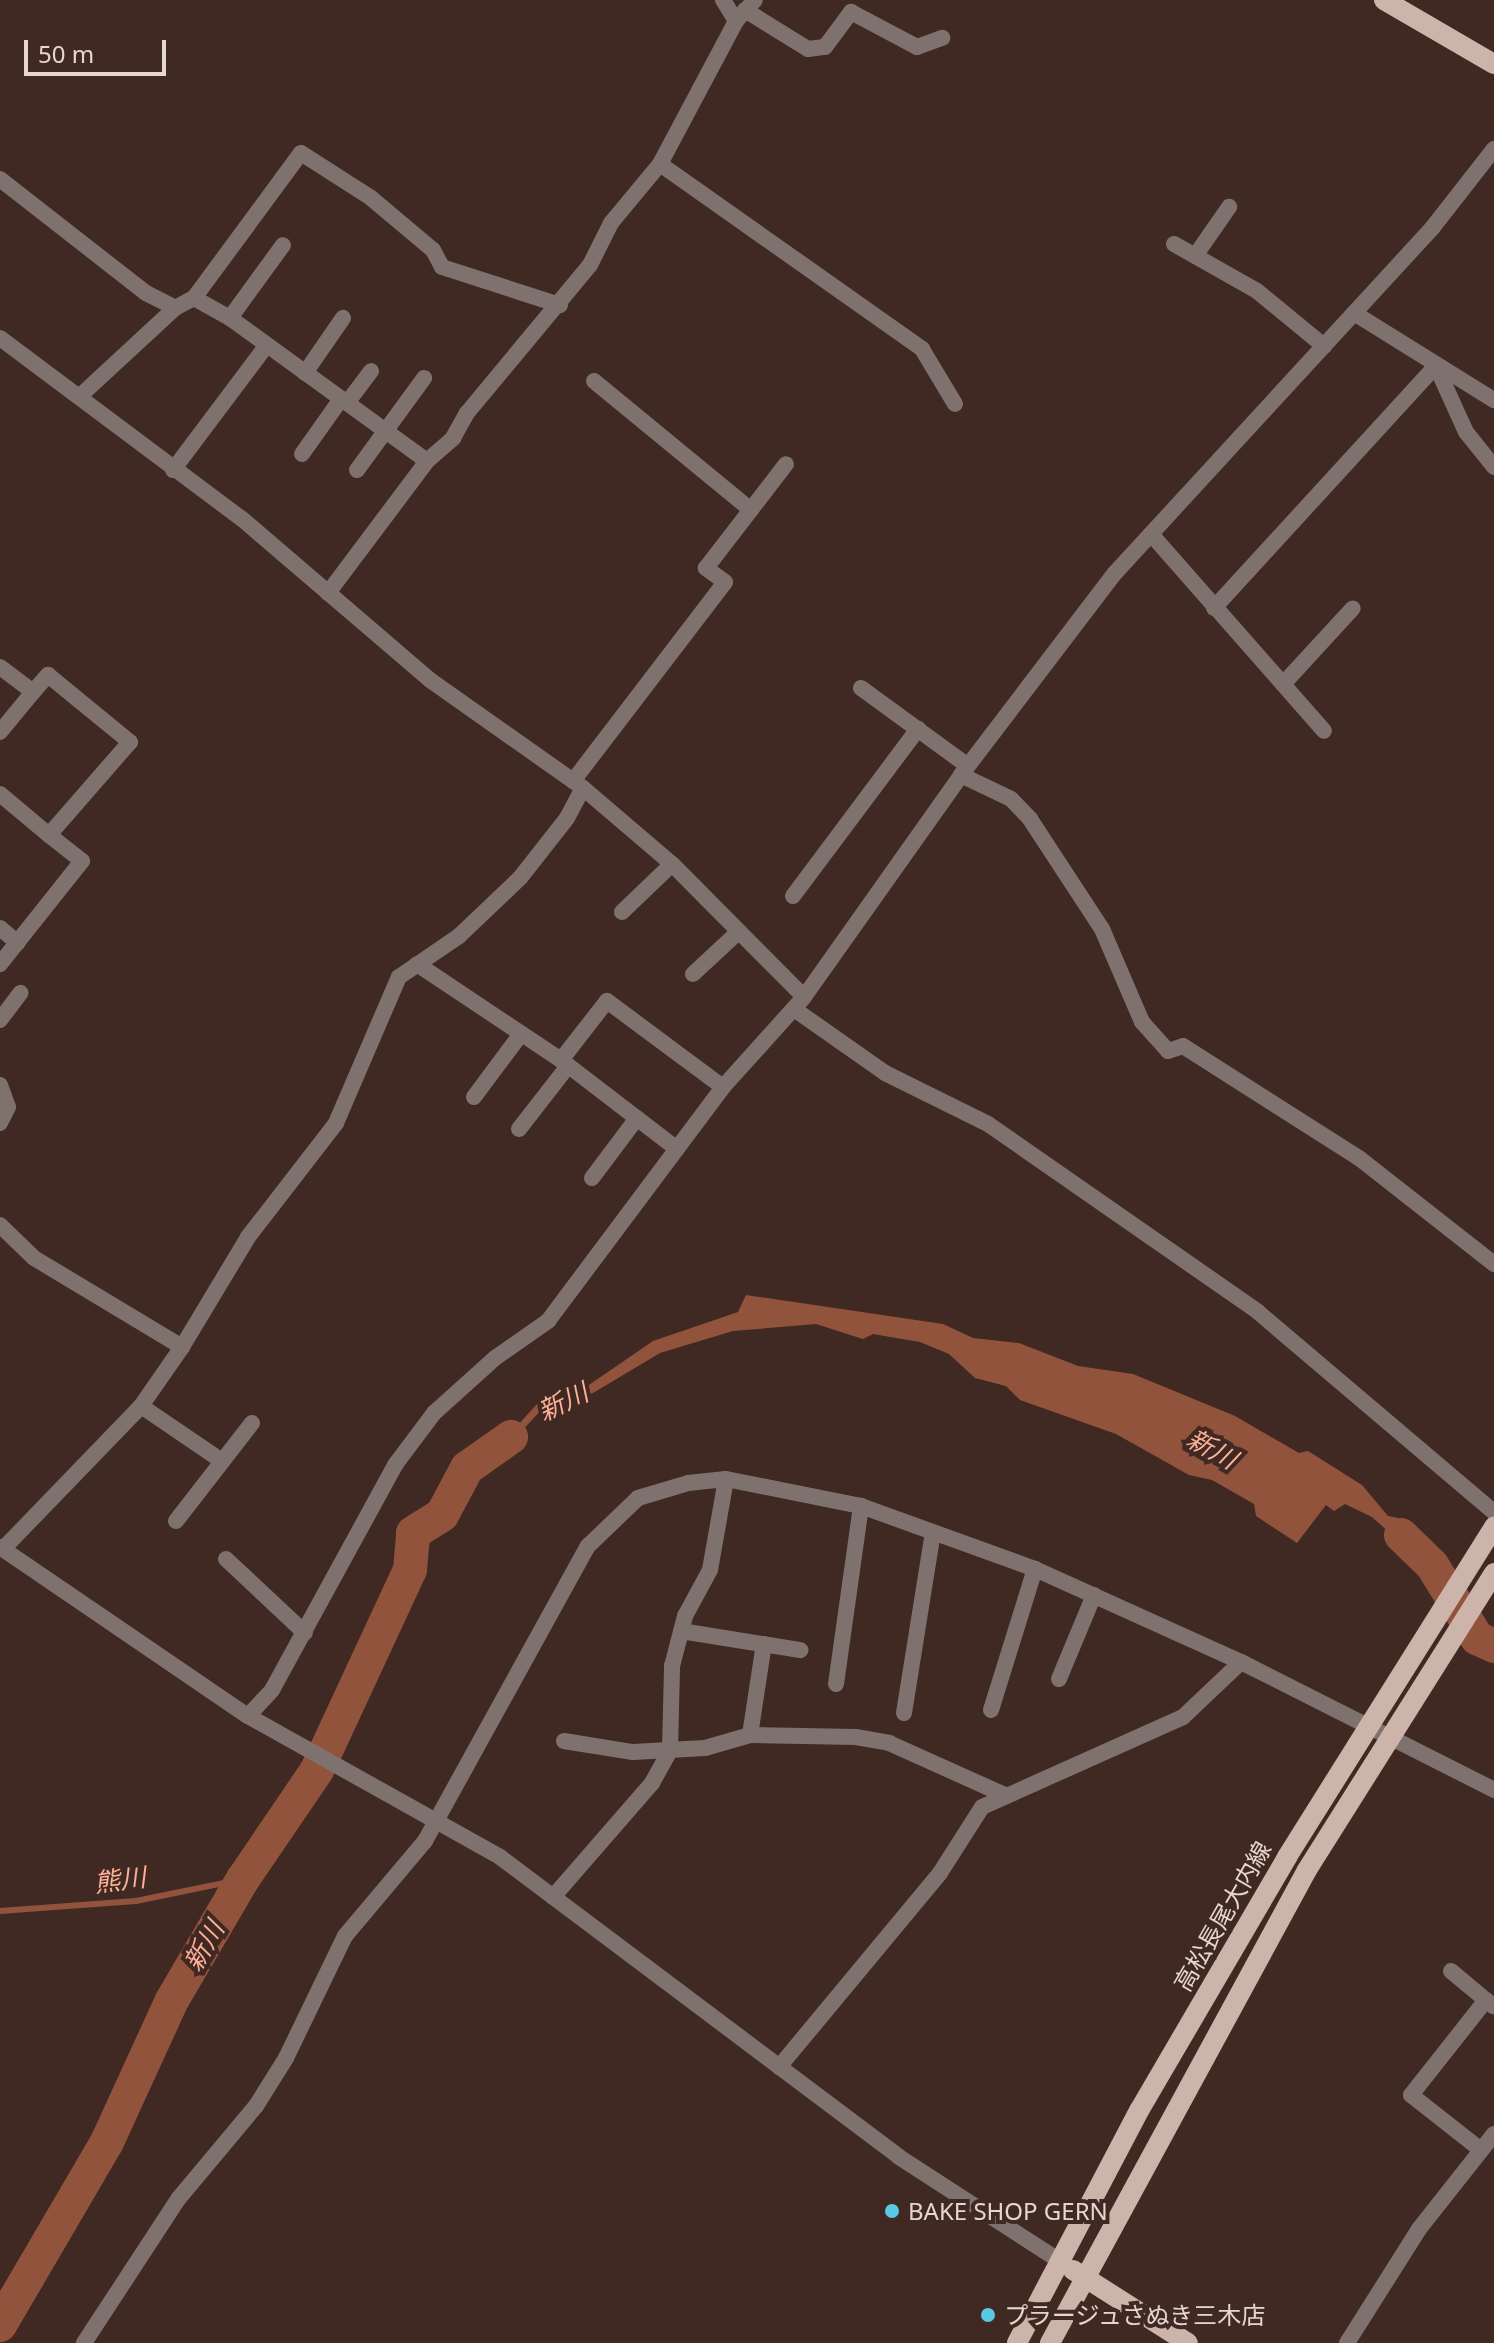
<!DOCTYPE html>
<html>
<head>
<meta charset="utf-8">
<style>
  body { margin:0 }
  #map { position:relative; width:1494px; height:2343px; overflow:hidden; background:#402922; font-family:"Noto Sans","Noto Sans JP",sans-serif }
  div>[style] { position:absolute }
  .water>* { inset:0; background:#92533d }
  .stream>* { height:6px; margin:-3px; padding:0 3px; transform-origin:3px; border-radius:3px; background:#92533d }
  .river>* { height:34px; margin:-17px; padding:0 17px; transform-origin:17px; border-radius:17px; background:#92533d }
  .minor>* { height:16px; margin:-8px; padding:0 8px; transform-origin:8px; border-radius:8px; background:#7f726e }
  .tertiary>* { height:16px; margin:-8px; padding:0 8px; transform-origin:8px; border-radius:8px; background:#7f726e }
  .primary>* { height:20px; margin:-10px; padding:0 10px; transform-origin:10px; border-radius:10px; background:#cdb4ab }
  .dots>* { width:22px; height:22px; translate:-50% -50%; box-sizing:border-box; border:4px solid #402922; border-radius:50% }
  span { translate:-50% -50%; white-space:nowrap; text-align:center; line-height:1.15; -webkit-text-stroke:8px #402922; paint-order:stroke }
  .street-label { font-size:24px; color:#e5d6d1 }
  .poi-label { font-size:24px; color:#e5d6d1 }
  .left { translate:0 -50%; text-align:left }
  .water-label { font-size:26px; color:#fdb097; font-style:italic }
  .scale { position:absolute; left:24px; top:40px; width:142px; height:36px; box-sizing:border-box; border:4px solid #e5d6d1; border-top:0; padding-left:10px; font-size:24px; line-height:28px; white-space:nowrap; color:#e5d6d1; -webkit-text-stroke:6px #402922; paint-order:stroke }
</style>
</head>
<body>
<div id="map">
  <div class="water">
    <i style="clip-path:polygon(746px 1295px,943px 1324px,973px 1338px,1019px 1343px,1078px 1366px,1133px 1374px,1235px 1416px,1299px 1453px,1308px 1451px,1362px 1485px,1388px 1516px,1398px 1518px,1441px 1557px,1428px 1577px,1418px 1558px,1372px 1517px,1345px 1504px,1334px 1511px,1326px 1505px,1297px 1543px,1256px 1516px,1254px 1504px,1212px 1480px,1189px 1475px,1116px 1434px,1020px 1400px,1006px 1386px,975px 1378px,949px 1354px,920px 1342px,873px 1334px,863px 1339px,816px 1324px,733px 1331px,660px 1353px,593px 1393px,542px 1409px,508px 1446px,472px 1468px,473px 1461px,506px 1438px,538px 1403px,565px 1388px,586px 1387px,653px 1341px,738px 1312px)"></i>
  </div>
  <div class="stream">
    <i style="left:0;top:1911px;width:136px;rotate:-4.2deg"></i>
    <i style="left:136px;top:1901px;width:109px;rotate:-11.6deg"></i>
  </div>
  <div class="river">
    <i style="left:1401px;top:1535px;width:43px;rotate:44.1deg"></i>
    <i style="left:1432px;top:1565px;width:86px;rotate:58.3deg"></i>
    <i style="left:1477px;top:1638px;width:19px;rotate:25deg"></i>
    <i style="left:0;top:2325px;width:212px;rotate:-59.7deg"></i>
    <i style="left:107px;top:2142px;width:154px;rotate:-65.4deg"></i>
    <i style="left:171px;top:2002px;width:143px;rotate:-59.7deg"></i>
    <i style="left:243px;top:1879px;width:132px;rotate:-55.8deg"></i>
    <i style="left:317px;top:1770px;width:221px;rotate:-65.1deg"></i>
    <i style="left:410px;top:1570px;width:37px;rotate:-85deg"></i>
    <i style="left:413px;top:1533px;width:34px;rotate:-32deg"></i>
    <i style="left:442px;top:1515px;width:53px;rotate:-62deg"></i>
    <i style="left:467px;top:1468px;width:54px;rotate:-35.2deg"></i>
  </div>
  <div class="minor">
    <i style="left:723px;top:0;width:25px;rotate:58deg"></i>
    <i style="left:745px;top:10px;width:74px;rotate:31.8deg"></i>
    <i style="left:808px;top:49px;width:17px;rotate:-7deg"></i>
    <i style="left:825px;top:47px;width:44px;rotate:-53.4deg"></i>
    <i style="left:851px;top:12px;width:75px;rotate:27.9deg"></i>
    <i style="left:917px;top:47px;width:27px;rotate:-20deg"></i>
    <i style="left:660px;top:164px;width:321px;rotate:35.2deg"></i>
    <i style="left:922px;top:349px;width:64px;rotate:59deg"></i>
    <i style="left:0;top:179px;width:185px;rotate:38deg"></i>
    <i style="left:146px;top:293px;width:33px;rotate:27deg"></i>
    <i style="left:175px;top:308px;width:21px;rotate:-28deg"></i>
    <i style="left:194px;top:298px;width:180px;rotate:-53.6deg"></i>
    <i style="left:301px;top:153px;width:83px;rotate:32.7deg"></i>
    <i style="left:371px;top:198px;width:81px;rotate:40deg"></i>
    <i style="left:433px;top:250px;width:19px;rotate:62deg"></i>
    <i style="left:442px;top:267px;width:124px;rotate:17.9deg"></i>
    <i style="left:1174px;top:244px;width:95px;rotate:29.5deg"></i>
    <i style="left:1257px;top:291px;width:87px;rotate:39.4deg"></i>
    <i style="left:1195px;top:256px;width:60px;rotate:-55.2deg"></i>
    <i style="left:194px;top:298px;width:41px;rotate:29.1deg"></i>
    <i style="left:230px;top:318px;width:243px;rotate:36deg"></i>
    <i style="left:1354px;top:313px;width:165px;rotate:31.9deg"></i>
    <i style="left:230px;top:318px;width:90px;rotate:-54deg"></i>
    <i style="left:0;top:338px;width:301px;rotate:36.8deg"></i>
    <i style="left:241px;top:518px;width:249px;rotate:40.6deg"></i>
    <i style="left:430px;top:680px;width:187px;rotate:35.2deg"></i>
    <i style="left:583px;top:788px;width:117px;rotate:40.5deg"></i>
    <i style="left:672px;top:864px;width:187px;rotate:45.2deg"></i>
    <i style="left:305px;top:373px;width:67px;rotate:-55.4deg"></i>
    <i style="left:594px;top:381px;width:203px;rotate:39.4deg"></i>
    <i style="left:80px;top:396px;width:129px;rotate:-42.8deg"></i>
    <i style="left:347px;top:403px;width:40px;rotate:-53deg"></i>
    <i style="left:302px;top:454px;width:67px;rotate:-54.7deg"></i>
    <i style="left:173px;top:470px;width:156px;rotate:-53.1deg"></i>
    <i style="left:357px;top:470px;width:114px;rotate:-53.9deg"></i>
    <i style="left:1151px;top:534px;width:262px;rotate:48.7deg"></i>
    <i style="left:328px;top:593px;width:165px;rotate:-53.1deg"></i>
    <i style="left:427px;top:461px;width:35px;rotate:-41deg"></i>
    <i style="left:453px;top:438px;width:29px;rotate:-61deg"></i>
    <i style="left:467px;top:413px;width:192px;rotate:-50.3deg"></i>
    <i style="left:590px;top:265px;width:47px;rotate:-63.4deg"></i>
    <i style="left:611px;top:223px;width:77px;rotate:-50.3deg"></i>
    <i style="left:660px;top:164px;width:162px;rotate:-62deg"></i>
    <i style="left:736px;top:21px;width:28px;rotate:-48deg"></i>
    <i style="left:1214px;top:608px;width:328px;rotate:-47.5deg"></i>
    <i style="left:1436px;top:366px;width:72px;rotate:65.6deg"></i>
    <i style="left:1466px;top:432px;width:45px;rotate:51.3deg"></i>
    <i style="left:0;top:667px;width:41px;rotate:37.1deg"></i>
    <i style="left:33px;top:692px;width:23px;rotate:-49deg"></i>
    <i style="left:48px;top:675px;width:106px;rotate:39.3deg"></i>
    <i style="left:130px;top:742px;width:123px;rotate:131.1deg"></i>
    <i style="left:49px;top:835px;width:42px;rotate:38.2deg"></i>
    <i style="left:82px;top:861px;width:132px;rotate:128.5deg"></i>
    <i style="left:1285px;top:682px;width:100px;rotate:-47.4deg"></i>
    <i style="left:861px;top:688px;width:132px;rotate:36.1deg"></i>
    <i style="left:0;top:732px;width:52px;rotate:-50.5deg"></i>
    <i style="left:961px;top:775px;width:55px;rotate:25.6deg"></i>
    <i style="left:1011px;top:799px;width:28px;rotate:46deg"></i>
    <i style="left:1030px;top:819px;width:131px;rotate:56.8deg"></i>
    <i style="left:1102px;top:929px;width:101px;rotate:66.7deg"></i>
    <i style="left:1142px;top:1022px;width:39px;rotate:48deg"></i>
    <i style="left:1168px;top:1051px;width:16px;rotate:-18deg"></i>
    <i style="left:1183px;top:1046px;width:209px;rotate:32.5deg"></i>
    <i style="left:1359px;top:1158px;width:172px;rotate:38.1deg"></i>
    <i style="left:573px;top:781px;width:250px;rotate:-52.6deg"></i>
    <i style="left:725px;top:582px;width:24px;rotate:-144deg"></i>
    <i style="left:706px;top:568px;width:131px;rotate:-52.4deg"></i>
    <i style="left:0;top:794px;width:64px;rotate:39.9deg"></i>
    <i style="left:793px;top:896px;width:209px;rotate:-53.2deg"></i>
    <i style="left:622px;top:912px;width:69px;rotate:-43.8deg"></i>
    <i style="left:0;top:928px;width:23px;rotate:40deg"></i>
    <i style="left:417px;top:964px;width:173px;rotate:33.7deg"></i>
    <i style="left:561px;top:1060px;width:146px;rotate:37.5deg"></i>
    <i style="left:693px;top:974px;width:59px;rotate:-42.9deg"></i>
    <i style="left:794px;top:1009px;width:111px;rotate:35.1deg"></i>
    <i style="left:885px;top:1073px;width:115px;rotate:26.3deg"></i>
    <i style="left:988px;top:1124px;width:329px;rotate:34.8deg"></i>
    <i style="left:1258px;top:1312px;width:309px;rotate:40.3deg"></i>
    <i style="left:0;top:1020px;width:34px;rotate:-53deg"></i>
    <i style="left:561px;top:1060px;width:75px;rotate:-52.1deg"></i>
    <i style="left:607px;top:1001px;width:144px;rotate:36.6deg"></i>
    <i style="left:0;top:1085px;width:23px;rotate:70deg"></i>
    <i style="left:8px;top:1107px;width:18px;rotate:117deg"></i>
    <i style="left:474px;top:1097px;width:79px;rotate:-53.3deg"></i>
    <i style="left:519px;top:1129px;width:80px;rotate:-52.1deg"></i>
    <i style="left:592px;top:1178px;width:75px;rotate:-53.1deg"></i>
    <i style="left:0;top:1225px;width:47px;rotate:44.1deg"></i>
    <i style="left:34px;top:1258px;width:173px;rotate:31deg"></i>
    <i style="left:141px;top:1406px;width:98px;rotate:34.2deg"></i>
    <i style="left:176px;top:1521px;width:124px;rotate:-52.2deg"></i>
    <i style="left:3px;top:1549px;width:199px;rotate:-46deg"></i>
    <i style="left:141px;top:1406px;width:72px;rotate:-55.2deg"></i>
    <i style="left:182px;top:1347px;width:128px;rotate:-59deg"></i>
    <i style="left:248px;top:1237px;width:144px;rotate:-52.3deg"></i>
    <i style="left:336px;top:1123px;width:159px;rotate:-66.7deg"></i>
    <i style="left:399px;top:977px;width:73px;rotate:-34.3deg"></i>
    <i style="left:459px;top:936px;width:84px;rotate:-43.6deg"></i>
    <i style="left:520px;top:878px;width:76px;rotate:-51.9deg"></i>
    <i style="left:567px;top:818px;width:34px;rotate:-62deg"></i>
    <i style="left:226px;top:1559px;width:108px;rotate:43.1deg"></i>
    <i style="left:681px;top:1631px;width:121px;rotate:9.1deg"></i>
    <i style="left:1059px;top:1679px;width:91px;rotate:-67.4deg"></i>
    <i style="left:836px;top:1684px;width:180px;rotate:-82deg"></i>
    <i style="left:991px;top:1710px;width:148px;rotate:-72.7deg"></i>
    <i style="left:904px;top:1713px;width:183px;rotate:-80.9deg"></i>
    <i style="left:248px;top:1716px;width:35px;rotate:-47deg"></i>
    <i style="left:272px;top:1690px;width:256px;rotate:-61.3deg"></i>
    <i style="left:395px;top:1465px;width:65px;rotate:-53.1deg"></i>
    <i style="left:434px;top:1413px;width:82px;rotate:-42deg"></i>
    <i style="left:495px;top:1358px;width:65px;rotate:-34.9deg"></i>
    <i style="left:548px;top:1321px;width:292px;rotate:-53.2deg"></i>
    <i style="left:723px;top:1087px;width:121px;rotate:-48deg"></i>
    <i style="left:804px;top:997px;width:272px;rotate:-54.7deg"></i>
    <i style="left:961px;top:775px;width:254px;rotate:-52.7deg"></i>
    <i style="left:1115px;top:573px;width:470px;rotate:-47.4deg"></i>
    <i style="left:1433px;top:227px;width:99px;rotate:-52deg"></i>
    <i style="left:750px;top:1735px;width:92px;rotate:-81.3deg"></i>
    <i style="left:564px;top:1741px;width:70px;rotate:9.1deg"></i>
    <i style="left:633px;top:1752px;width:72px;rotate:-3.2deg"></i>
    <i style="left:705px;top:1748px;width:47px;rotate:-16.1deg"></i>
    <i style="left:750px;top:1735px;width:106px;rotate:1.1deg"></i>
    <i style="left:856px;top:1737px;width:34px;rotate:10deg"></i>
    <i style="left:889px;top:1743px;width:129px;rotate:24.2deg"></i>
    <i style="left:553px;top:1897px;width:151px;rotate:-49deg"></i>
    <i style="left:652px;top:1783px;width:38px;rotate:-61deg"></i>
    <i style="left:670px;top:1750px;width:84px;rotate:-88.6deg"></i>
    <i style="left:672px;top:1666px;width:52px;rotate:-75.4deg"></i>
    <i style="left:685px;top:1616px;width:52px;rotate:-61.5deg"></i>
    <i style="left:710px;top:1570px;width:92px;rotate:-80deg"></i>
    <i style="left:1451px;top:1971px;width:55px;rotate:39.8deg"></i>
    <i style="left:779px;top:2067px;width:252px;rotate:-50.3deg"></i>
    <i style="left:940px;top:1873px;width:78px;rotate:-57.5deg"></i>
    <i style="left:982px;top:1807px;width:220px;rotate:-24.1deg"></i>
    <i style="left:1183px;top:1717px;width:80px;rotate:-43.5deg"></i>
    <i style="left:1481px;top:2150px;width:89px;rotate:-141.8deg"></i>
    <i style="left:1411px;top:2095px;width:121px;rotate:-51.7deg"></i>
    <i style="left:84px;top:2343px;width:173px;rotate:-56.8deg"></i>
    <i style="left:179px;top:2198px;width:120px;rotate:-50.1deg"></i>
    <i style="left:256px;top:2106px;width:57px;rotate:-58deg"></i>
    <i style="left:286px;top:2058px;width:136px;rotate:-64.2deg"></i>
    <i style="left:345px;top:1936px;width:124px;rotate:-49.9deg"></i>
    <i style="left:425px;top:1841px;width:337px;rotate:-61.1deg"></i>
    <i style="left:588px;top:1546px;width:69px;rotate:-43.8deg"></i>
    <i style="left:638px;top:1498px;width:52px;rotate:-16.7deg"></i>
    <i style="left:688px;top:1483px;width:38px;rotate:-6deg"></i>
    <i style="left:726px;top:1479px;width:138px;rotate:11.3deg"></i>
    <i style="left:861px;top:1506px;width:185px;rotate:19.9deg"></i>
    <i style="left:1035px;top:1569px;width:226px;rotate:24.3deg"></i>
    <i style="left:1241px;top:1662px;width:284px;rotate:26.8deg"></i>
    <i style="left:1347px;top:2343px;width:135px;rotate:-57.7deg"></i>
    <i style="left:1419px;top:2229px;width:121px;rotate:-51.7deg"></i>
  </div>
  <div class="tertiary">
    <i style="left:0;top:1547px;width:300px;rotate:34.3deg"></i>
    <i style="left:248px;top:1716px;width:289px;rotate:29.2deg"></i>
    <i style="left:500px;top:1857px;width:499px;rotate:36.9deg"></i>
    <i style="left:899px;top:2157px;width:192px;rotate:32.9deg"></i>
  </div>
  <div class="primary">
    <i style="left:1384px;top:0;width:127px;rotate:30.2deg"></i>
    <i style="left:1073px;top:2270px;width:136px;rotate:32.4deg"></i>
    <i style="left:1017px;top:2343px;width:264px;rotate:-62.3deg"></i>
    <i style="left:1140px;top:2109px;width:292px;rotate:-59.7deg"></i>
    <i style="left:1287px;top:1857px;width:390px;rotate:-57.9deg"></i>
    <i style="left:1050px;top:2343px;width:538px;rotate:-61.48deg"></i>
    <i style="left:1307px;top:1870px;width:351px;rotate:-57.8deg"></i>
  </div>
  <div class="dots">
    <i style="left:892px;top:2211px;background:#5bc8e6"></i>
    <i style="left:988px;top:2315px;background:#5bc8e6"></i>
  </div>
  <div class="street-label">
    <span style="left:1222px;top:1916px;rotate:-60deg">高松長尾大内線</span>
  </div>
  <div class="poi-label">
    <span class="left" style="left:908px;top:2211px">BAKE SHOP GERN</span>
    <span class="left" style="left:1004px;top:2315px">プラージュさぬき三木店</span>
  </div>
  <div class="water-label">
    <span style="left:563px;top:1402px;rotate:-26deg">新川</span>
    <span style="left:1212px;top:1449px;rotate:29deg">新川</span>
    <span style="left:120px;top:1880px;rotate:-7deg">熊川</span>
    <span style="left:204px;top:1946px;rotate:-60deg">新川</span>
  </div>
  <div class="scale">50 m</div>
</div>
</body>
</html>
